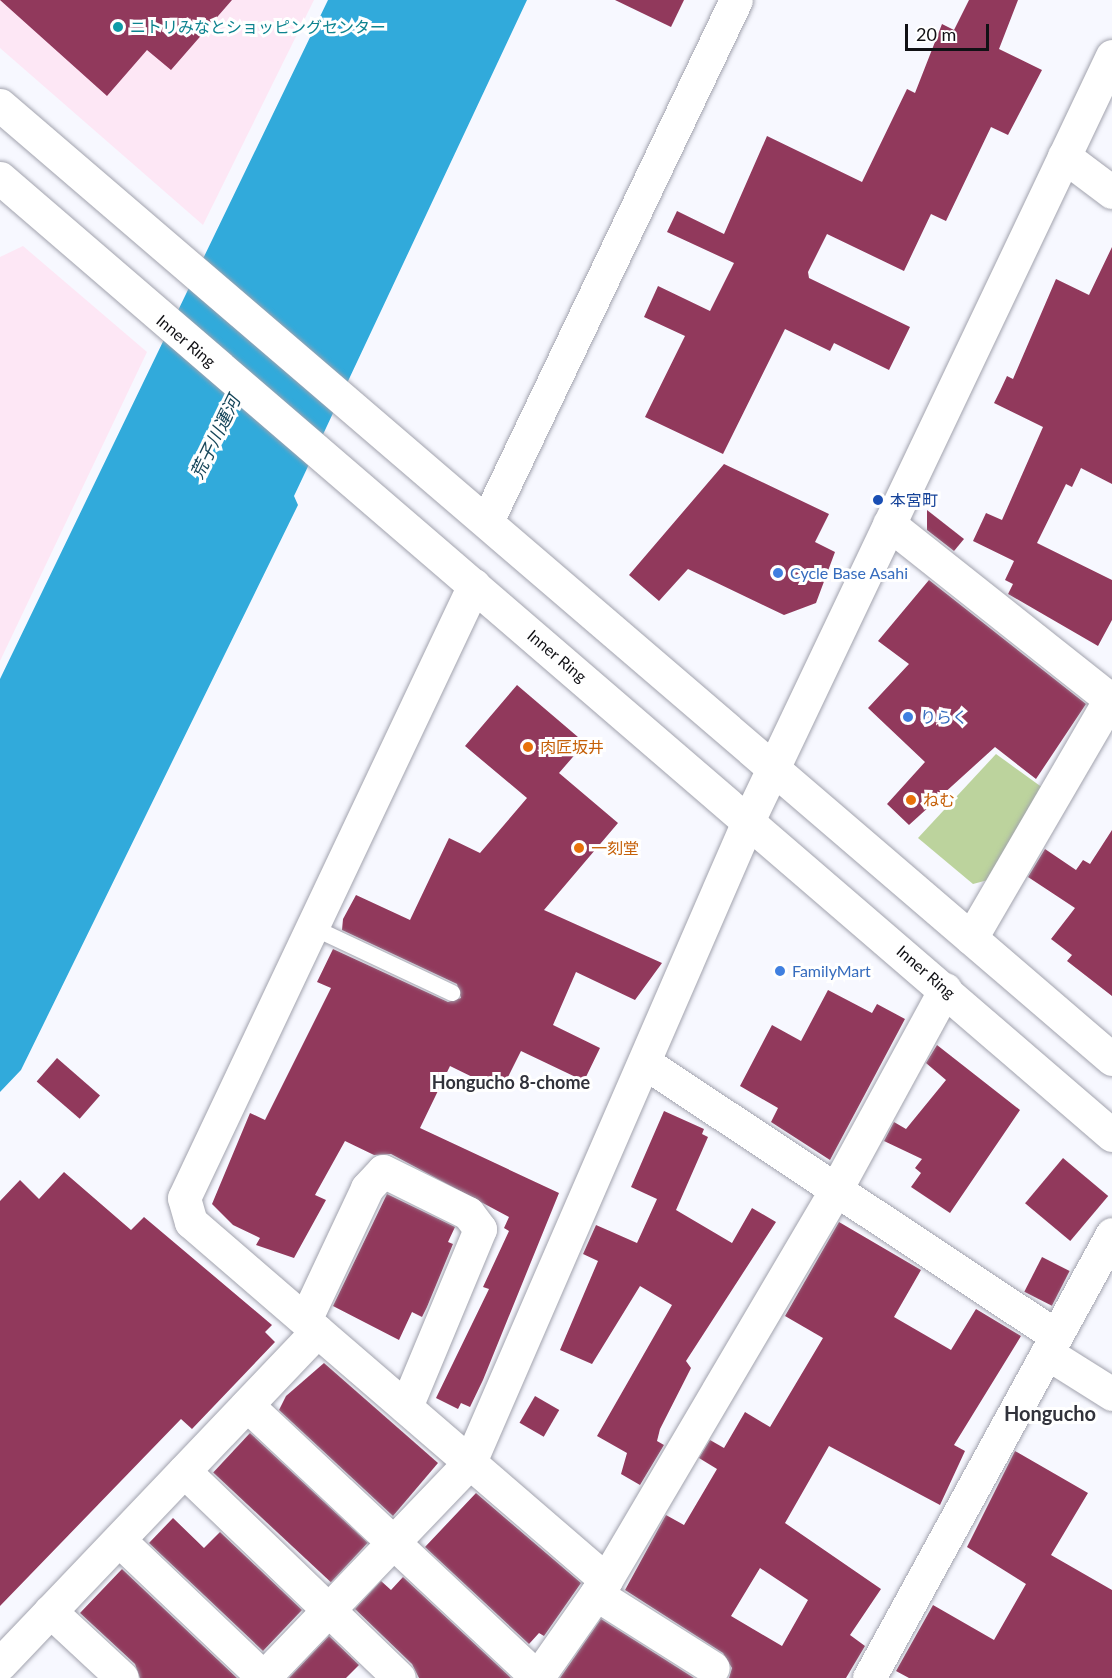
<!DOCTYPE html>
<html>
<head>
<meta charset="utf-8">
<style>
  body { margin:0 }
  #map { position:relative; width:1112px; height:1678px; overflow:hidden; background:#f7f8ff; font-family:Lato,"Noto Sans JP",sans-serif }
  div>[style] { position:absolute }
  .commercial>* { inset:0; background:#fde7f5 }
  .green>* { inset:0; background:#bcd39d }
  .water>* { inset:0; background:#31aadb }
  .building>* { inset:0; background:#91395c; transform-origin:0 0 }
  .roads { filter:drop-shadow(0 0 2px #a2a3ae) drop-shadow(0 0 2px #a2a3ae) }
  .service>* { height:16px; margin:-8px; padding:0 8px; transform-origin:8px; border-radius:8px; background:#fff }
  .minor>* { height:33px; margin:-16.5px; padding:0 16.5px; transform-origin:16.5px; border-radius:16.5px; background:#fff }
  .tertiary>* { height:33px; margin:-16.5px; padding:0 16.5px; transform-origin:16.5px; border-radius:16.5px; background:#fff }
  .primary>* { height:33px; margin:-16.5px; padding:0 16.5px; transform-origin:16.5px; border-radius:16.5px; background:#fff }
  .dots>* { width:16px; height:16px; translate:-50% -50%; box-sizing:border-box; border:3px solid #fff; border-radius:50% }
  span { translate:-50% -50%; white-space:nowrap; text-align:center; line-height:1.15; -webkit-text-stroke:6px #fff; paint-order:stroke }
  .culture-label { font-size:16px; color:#0d838f }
  .left { translate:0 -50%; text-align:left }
  .street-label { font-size:16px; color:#111115 }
  .transit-label { font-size:16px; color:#164399 }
  .shop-label { font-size:16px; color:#366cbe }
  .food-label { font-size:16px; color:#c56008 }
  .water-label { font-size:18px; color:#16465a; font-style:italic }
  .neighbourhood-label { font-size:18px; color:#31323b; font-weight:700 }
  .quarter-label { font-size:20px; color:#31323b; font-weight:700 }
  .scale { position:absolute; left:905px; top:24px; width:84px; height:27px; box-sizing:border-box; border:3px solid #111115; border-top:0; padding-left:8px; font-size:18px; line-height:21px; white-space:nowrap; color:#111115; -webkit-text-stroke:4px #fff; paint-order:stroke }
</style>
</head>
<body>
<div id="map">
  <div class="commercial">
    <i style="clip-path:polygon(0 0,314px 0,203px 225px,0 48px)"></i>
    <i style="clip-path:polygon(23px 246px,147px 352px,0 661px,0 257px)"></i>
  </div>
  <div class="green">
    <i style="clip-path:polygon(996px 754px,1043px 788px,988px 880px,973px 884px,918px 838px)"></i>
  </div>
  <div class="water">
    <i style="clip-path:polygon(328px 0,527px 0,303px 477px,294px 496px,298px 505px,21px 1070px,0 1092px,0 679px)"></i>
  </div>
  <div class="building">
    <i style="clip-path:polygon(0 0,232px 0,171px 70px,147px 50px,107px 96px)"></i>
    <i style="clip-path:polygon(615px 0,684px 0,671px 27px)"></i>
    <i style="clip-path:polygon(969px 0,1018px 0,999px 49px,1042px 70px,1008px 135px,991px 127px,946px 221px,931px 214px,904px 271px,827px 234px,808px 272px,809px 278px,910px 327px,889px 370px,834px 343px,830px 351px,785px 329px,723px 454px,645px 417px,685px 336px,644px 317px,658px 286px,710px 311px,734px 263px,667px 232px,677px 211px,724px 234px,767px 136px,862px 182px,907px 89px,915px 93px,942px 24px,954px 30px)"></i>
    <i style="clip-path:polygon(1112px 247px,1112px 484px,1081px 468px,1072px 487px,1066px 484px,1037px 543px,1112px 580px,1112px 620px,1098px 646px,1008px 594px,1013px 584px,1005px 580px,1014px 561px,973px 541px,986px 513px,1002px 520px,1043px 427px,994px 403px,1000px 391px,1007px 376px,1013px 379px,1056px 279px,1089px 295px)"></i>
    <i style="clip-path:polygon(724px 464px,829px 514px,815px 542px,835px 552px,816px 603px,784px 615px,688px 569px,659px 601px,629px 575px)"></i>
    <i style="clip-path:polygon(927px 510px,964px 539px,954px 551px,927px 530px)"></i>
    <i style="clip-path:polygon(929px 580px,1086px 704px,1036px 779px,995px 747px,909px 825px,887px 804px,925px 762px,868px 708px,909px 664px,878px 641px)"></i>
    <i style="clip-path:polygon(517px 685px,585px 743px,559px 773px,618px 823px,544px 910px,662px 963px,635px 1000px,576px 972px,553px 1025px,600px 1048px,584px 1081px,521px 1051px,501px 1091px,450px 1066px,420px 1128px,559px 1193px,483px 1380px,470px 1407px,461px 1403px,458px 1409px,436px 1398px,489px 1289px,483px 1287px,509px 1231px,504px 1228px,509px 1217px,391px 1154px,374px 1155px,345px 1141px,315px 1195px,326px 1200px,294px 1258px,256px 1245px,260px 1238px,233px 1225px,212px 1204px,250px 1113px,265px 1120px,331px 988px,317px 982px,333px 949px,448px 1002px,461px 998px,457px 984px,342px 930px,343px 919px,356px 895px,410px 920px,449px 838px,480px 853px,527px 798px,465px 746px)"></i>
    <i style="clip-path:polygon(1112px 830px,1112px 996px,1067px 961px,1072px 955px,1051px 939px,1075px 908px,1028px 877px,1045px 849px,1076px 870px,1083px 860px,1090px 864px)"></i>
    <i style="clip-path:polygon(828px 990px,872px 1013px,877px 1004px,905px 1019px,830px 1160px,771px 1122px,778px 1108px,740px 1086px,772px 1025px,801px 1041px)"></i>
    <i style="clip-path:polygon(937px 1045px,1020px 1110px,950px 1213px,911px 1187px,921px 1173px,915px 1168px,922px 1159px,884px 1141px,894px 1122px,906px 1129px,946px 1080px,926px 1063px)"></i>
    <i style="left:57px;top:1058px;width:57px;height:31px;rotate:41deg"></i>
    <i style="clip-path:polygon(664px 1111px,704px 1129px,702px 1134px,708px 1137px,676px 1210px,732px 1243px,752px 1208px,776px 1222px,686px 1361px,691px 1368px,660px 1429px,657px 1441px,664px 1445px,640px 1485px,621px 1474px,627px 1453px,597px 1436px,672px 1305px,640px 1286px,592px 1364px,560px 1350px,598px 1261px,583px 1254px,596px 1225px,637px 1243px,657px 1199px,631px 1187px)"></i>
    <i style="left:1063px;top:1158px;width:59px;height:59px;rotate:40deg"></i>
    <i style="clip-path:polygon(64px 1172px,131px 1230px,144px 1217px,272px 1325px,265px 1332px,275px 1342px,192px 1429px,181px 1419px,0 1606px,0 1201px,20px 1180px,39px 1199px)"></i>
    <i style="clip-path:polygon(387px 1194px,455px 1227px,448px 1242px,453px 1244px,427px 1307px,422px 1317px,412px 1312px,399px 1340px,333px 1306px)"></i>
    <i style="clip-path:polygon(evenodd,839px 1222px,921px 1270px,894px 1317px,951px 1350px,976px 1309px,1021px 1336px,954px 1445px,965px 1451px,940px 1505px,829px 1446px,785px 1523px,881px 1589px,850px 1635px,865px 1646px,846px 1678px,729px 1678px,732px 1668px,723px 1653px,625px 1590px,666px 1515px,684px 1525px,717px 1469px,699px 1458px,710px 1440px,724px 1448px,745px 1412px,770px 1427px,823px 1338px,785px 1316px,839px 1222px,760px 1568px,808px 1600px,782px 1646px,731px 1616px,760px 1568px)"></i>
    <i style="left:1042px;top:1257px;width:31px;height:39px;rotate:27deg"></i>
    <i style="clip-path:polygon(324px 1363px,438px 1463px,393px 1516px,279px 1410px,286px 1396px)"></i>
    <i style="left:535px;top:1396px;width:28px;height:31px;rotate:30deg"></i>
    <i style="left:250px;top:1433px;width:161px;height:54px;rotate:43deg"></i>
    <i style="clip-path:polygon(1015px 1451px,1088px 1493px,1051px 1555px,1112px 1590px,1112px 1678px,909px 1678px,896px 1671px,933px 1605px,994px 1640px,1026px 1584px,967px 1547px)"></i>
    <i style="clip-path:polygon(476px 1493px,581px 1583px,544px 1636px,539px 1633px,529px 1644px,425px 1547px)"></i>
    <i style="clip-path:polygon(173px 1518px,204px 1548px,220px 1532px,302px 1610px,263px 1651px,149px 1543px)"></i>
    <i style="clip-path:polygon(122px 1569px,237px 1678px,140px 1678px,135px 1664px,80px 1613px)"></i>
    <i style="clip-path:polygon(403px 1577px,511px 1678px,419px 1678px,412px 1664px,355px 1609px,381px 1581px,391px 1590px)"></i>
    <i style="clip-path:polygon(601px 1619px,694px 1678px,560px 1678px)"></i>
    <i style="clip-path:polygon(329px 1636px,359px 1665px,346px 1678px,289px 1678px)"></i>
  </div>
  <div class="roads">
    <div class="service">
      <i style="left:312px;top:927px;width:155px;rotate:25.2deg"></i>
    </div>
    <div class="minor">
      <i style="left:1064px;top:156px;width:60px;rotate:36.9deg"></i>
      <i style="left:889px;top:524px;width:285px;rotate:38.4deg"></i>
      <i style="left:474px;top:585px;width:678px;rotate:115.32deg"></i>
      <i style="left:184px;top:1198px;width:25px;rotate:74deg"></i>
      <i style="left:191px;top:1222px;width:548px;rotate:40.78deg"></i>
      <i style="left:971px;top:938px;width:280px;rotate:-59.8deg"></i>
      <i style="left:647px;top:1064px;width:491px;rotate:33.6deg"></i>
      <i style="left:305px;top:1320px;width:146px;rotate:-64.8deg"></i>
      <i style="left:367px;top:1188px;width:23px;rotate:-47deg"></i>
      <i style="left:383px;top:1171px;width:95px;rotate:26.3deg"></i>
      <i style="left:468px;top:1213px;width:20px;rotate:53deg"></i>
      <i style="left:480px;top:1229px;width:193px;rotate:112.6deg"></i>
      <i style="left:1047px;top:1353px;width:77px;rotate:32.2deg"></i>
      <i style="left:247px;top:1405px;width:398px;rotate:43.2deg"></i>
      <i style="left:184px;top:1471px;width:298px;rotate:43.9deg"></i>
      <i style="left:119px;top:1540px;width:200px;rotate:43.6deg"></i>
      <i style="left:596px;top:1594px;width:138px;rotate:32.3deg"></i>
      <i style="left:50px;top:1611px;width:98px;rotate:42.9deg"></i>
      <i style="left:0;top:1664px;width:460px;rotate:-46.4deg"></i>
      <i style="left:263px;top:1678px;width:299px;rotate:-46.2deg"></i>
      <i style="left:470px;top:1462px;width:701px;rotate:-66.54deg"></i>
      <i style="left:537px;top:1678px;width:120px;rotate:-54.9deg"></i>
      <i style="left:606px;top:1580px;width:451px;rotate:-59.5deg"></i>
      <i style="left:835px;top:1191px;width:230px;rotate:-61.4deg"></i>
      <i style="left:869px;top:1678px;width:506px;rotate:-61.31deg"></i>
    </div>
    <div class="tertiary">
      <i style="left:487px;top:521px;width:577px;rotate:-64.46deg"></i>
      <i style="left:749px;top:819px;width:845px;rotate:-64.56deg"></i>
    </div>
    <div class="primary">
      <i style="left:0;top:105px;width:1465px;rotate:40.63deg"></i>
      <i style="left:0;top:178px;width:1467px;rotate:40.72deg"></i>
    </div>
  </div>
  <div class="dots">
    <i style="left:118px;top:27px;background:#0f9aa8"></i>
    <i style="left:878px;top:500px;background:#1a4fb4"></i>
    <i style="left:778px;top:573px;background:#3f7fe0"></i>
    <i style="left:908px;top:717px;background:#3f7fe0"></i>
    <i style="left:528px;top:747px;background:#e8710a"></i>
    <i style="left:911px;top:800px;background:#e8710a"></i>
    <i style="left:579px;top:848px;background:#e8710a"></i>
    <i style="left:780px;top:971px;background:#3f7fe0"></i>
  </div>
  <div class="culture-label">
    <span class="left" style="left:130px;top:27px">ニトリみなとショッピングセンター</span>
  </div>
  <div class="street-label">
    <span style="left:186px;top:341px;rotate:40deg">Inner Ring</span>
    <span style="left:557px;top:656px;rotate:40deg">Inner Ring</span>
    <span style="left:926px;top:972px;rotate:41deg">Inner Ring</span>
  </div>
  <div class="transit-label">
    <span class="left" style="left:890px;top:500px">本宮町</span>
  </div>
  <div class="shop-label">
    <span class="left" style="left:790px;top:573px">Cycle Base Asahi</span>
    <span class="left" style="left:920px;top:717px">りらく</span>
    <span class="left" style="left:792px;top:971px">FamilyMart</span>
  </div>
  <div class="food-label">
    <span class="left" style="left:540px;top:747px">肉匠坂井</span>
    <span class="left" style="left:923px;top:800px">ねむ</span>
    <span class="left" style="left:591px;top:848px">一刻堂</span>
  </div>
  <div class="water-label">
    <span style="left:215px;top:437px;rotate:-64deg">荒子川運河</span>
  </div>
  <div class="neighbourhood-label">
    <span style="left:511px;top:1082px">Hongucho 8-chome</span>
  </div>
  <div class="quarter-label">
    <span style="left:1050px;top:1413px">Hongucho</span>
  </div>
  <div class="scale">20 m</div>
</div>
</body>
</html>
